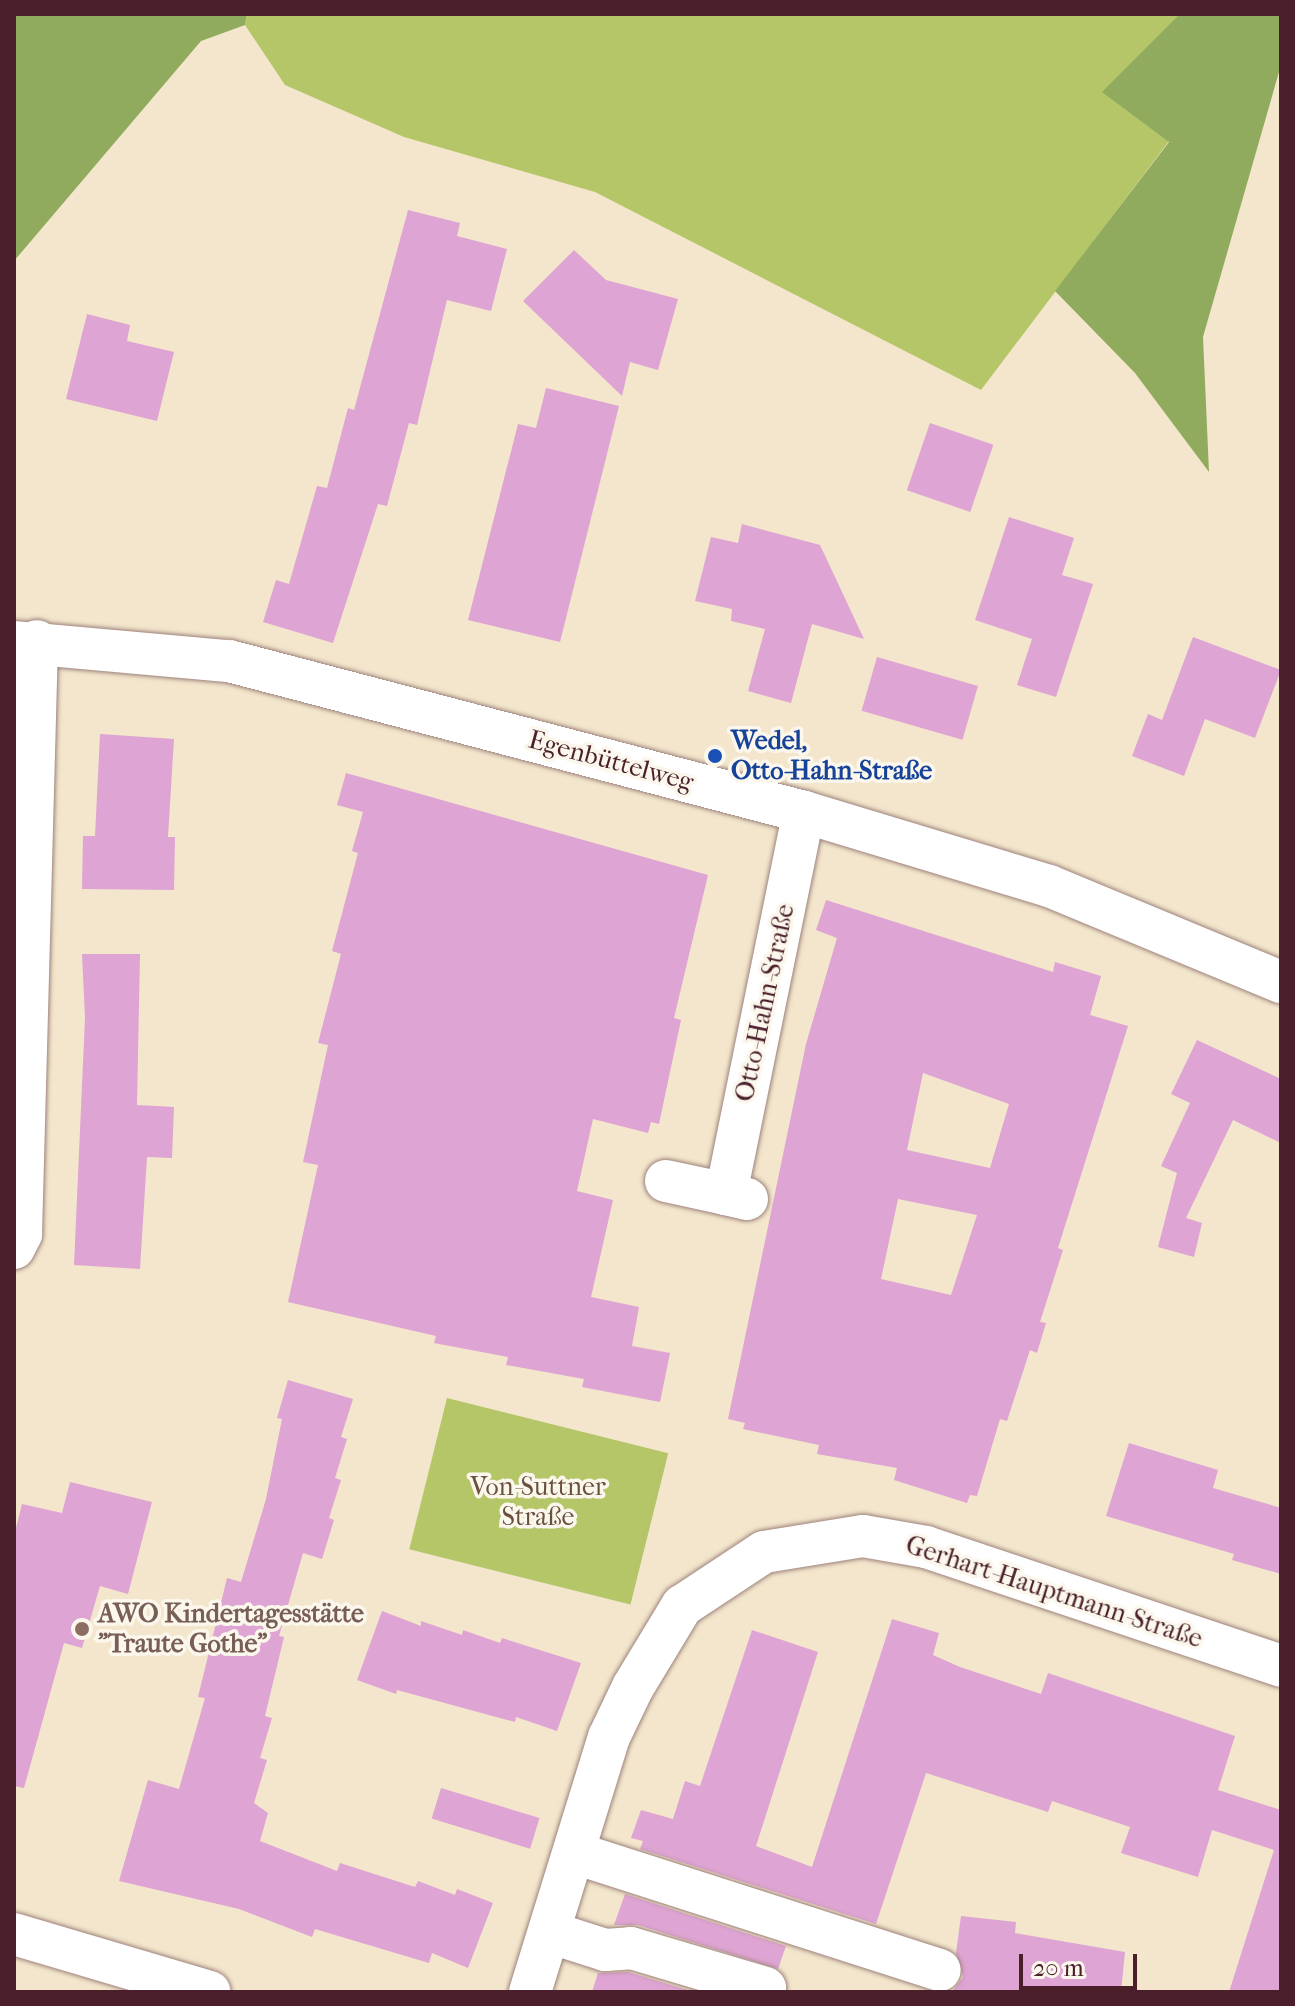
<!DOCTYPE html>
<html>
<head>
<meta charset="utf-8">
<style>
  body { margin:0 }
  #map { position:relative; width:1295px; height:2006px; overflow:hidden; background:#f3e6cc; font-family:"IM FELL French Canon",serif }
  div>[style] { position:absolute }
  .green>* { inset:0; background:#b5c669; transform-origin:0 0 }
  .forest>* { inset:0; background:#90ab5d }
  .building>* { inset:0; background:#dea4d3; transform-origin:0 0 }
  .roads { filter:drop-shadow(0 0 2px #9e827c) drop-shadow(0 0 2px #9e827c) }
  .minor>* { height:42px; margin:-21px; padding:0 21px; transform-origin:21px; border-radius:21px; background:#fff }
  .dots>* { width:22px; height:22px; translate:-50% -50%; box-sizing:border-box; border:4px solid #fbf7ec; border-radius:50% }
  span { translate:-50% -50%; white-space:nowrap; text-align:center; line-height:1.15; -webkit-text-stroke:7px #fbf7ec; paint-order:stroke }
  .transit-label { font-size:26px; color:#164399; font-weight:700 }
  .left { translate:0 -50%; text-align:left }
  .street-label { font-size:26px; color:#4a1f2b }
  .park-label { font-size:26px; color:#6a513e }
  .education-label { font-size:26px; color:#785e54; font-weight:700 }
  .frame { position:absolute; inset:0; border:16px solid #4a1f2b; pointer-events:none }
  .scale { position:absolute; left:1019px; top:1954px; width:118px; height:36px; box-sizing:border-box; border:4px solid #4a1f2b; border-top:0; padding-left:10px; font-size:24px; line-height:28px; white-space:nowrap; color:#4a1f2b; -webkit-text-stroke:6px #fbf7ec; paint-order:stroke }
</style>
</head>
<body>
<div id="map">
  <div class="green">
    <i style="clip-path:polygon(247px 14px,1281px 14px,1169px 141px,981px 390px,595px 192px,404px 137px,285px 85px,245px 25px)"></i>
    <i style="left:447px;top:1398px;width:228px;height:156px;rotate:14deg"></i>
  </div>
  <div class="forest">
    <i style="clip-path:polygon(14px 14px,247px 14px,245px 25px,201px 41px,14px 261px)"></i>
    <i style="clip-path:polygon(1180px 14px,1281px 14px,1281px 65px,1203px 337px,1209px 472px,1135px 373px,1055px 291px,1169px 142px,1102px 92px)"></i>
  </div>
  <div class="building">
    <i style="clip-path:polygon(408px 210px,460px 223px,457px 236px,507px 249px,491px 311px,447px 300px,417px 425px,409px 423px,387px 506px,378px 504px,333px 643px,263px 622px,276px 580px,289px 584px,317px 486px,327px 488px,348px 408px,354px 410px)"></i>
    <i style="clip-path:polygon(574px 250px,606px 280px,678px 299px,658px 370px,630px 362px,622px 396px,523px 301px)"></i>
    <i style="clip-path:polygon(87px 314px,130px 325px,127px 341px,174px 352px,157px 421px,66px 399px)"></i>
    <i style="clip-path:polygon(546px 388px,619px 406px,560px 642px,468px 620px,518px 424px,536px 428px)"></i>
    <i style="left:930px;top:423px;width:67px;height:71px;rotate:19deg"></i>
    <i style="clip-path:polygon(1009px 517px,1074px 538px,1062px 575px,1093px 584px,1056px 697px,1017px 685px,1032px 639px,975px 620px)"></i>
    <i style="clip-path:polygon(742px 524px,820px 545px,864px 639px,812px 624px,791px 703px,748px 691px,765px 629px,731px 621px,732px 609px,695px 601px,711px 537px,738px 543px)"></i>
    <i style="clip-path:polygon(1193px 637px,1281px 670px,1255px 738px,1205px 719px,1184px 776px,1132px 756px,1148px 714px,1162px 720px)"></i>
    <i style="left:877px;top:657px;width:105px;height:56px;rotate:16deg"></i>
    <i style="clip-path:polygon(100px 734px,174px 739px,168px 837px,175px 837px,174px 890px,82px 889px,83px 836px,95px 836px)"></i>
    <i style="clip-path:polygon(346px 773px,708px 875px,674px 1018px,681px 1020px,659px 1124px,651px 1122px,648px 1133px,593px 1119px,577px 1191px,613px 1200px,591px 1297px,639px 1307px,632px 1346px,670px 1353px,660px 1402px,582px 1387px,584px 1379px,506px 1365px,508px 1357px,434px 1343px,436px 1336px,288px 1302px,318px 1165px,303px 1162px,328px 1045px,318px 1043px,341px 954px,332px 951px,358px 853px,352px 851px,363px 812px,337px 805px)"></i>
    <i style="clip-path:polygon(evenodd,826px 900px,1053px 972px,1055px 962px,1101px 976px,1090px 1015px,1128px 1026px,1058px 1248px,1063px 1250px,1040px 1322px,1046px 1323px,1037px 1353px,1030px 1350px,1007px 1421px,1000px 1419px,977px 1496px,970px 1495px,967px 1503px,894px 1480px,897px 1468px,817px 1454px,819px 1445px,743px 1429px,745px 1423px,728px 1419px,806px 1044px,837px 938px,816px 930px,826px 900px,923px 1073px,1009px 1104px,990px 1168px,907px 1150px,923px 1073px,826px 900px,898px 1199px,977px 1215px,951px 1295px,881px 1279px,898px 1199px)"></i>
    <i style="clip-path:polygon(82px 954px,140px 954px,137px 1105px,174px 1107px,172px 1158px,147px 1157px,140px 1269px,74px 1265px,85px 1018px)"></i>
    <i style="clip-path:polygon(1197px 1040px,1281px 1079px,1281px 1143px,1233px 1120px,1186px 1218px,1202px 1223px,1194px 1257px,1158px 1247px,1177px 1173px,1161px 1166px,1190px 1103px,1171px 1094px)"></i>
    <i style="clip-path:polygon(288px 1380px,353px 1399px,341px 1437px,347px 1439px,335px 1478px,341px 1480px,329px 1518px,334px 1520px,322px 1559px,303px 1553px,279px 1636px,284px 1637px,265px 1716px,272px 1718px,260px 1758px,267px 1760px,254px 1803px,268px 1813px,260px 1841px,337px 1871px,340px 1863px,415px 1887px,418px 1881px,455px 1895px,457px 1889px,493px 1903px,468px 1968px,432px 1953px,429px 1963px,315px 1929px,312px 1937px,239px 1909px,119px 1881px,148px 1780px,179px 1789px,205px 1698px,198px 1697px,227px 1578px,241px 1582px,266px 1499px,282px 1419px,277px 1418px)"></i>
    <i style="clip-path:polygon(1129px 1443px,1218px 1470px,1213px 1488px,1281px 1508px,1281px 1574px,1232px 1560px,1234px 1554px,1106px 1516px)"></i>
    <i style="clip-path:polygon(70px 1482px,152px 1502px,128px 1594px,100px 1586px,82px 1648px,64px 1643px,24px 1788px,14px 1786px,14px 1536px,22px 1504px,62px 1513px)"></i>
    <i style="clip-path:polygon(382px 1611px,421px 1626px,421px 1621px,462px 1635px,463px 1630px,500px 1643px,502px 1638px,581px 1663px,557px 1731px,516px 1717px,515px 1722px,397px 1690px,396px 1694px,357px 1680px)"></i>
    <i style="clip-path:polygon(892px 1619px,939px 1633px,933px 1655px,960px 1667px,1041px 1694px,1048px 1673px,1235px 1736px,1218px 1790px,1281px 1810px,1281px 1992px,1229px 1992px,1274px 1850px,1212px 1830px,1198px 1877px,1121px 1853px,1130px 1827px,1052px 1801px,1048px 1812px,926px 1773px,876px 1924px,640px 1849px,643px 1841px,631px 1838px,641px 1810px,673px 1819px,685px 1781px,700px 1786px,752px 1630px,818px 1652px,756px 1846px,812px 1867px)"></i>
    <i style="left:441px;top:1788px;width:103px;height:32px;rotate:17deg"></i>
    <i style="clip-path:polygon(625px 1894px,786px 1946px,778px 1969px,638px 1925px,614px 1925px)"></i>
    <i style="clip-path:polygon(961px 1916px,1016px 1922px,1015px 1933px,1125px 1952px,1121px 1992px,952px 1992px,963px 1977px,956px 1953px)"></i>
    <i style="clip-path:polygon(628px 1972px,694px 1992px,592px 1992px,598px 1973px)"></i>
  </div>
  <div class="roads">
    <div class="minor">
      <i style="left:14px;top:642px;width:216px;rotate:5.1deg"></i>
      <i style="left:229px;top:661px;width:594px;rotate:14.71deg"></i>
      <i style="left:804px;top:812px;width:256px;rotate:16.8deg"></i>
      <i style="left:1049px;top:886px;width:251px;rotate:22.5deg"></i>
      <i style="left:666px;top:1181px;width:61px;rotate:12.2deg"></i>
      <i style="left:747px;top:1199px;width:22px;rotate:-167deg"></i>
      <i style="left:726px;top:1194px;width:390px;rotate:-78.5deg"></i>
      <i style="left:14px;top:1248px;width:16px;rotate:-63deg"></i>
      <i style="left:21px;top:1234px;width:593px;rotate:-88.45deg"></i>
      <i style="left:575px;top:1853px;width:383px;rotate:17.8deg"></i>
      <i style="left:549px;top:1932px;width:59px;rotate:17.8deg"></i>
      <i style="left:605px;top:1950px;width:26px;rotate:-4deg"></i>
      <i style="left:631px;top:1948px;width:140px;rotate:16.6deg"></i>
      <i style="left:14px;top:1934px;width:204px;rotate:16.5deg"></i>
      <i style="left:530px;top:1992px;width:267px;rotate:-72.8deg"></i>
      <i style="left:609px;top:1737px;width:55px;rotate:-64.4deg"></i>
      <i style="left:633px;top:1687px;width:95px;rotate:-58.8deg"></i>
      <i style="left:682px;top:1606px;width:98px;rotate:-33.4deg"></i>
      <i style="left:764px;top:1552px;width:100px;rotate:-9.2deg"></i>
      <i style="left:863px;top:1536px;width:64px;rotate:9.9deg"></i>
      <i style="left:926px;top:1547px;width:374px;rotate:18.5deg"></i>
    </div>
  </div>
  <div class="dots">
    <i style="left:715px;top:756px;background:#1a4fb4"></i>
    <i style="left:82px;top:1629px;background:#8d6e63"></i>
  </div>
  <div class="transit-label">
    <span class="left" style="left:731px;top:756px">Wedel,<br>Otto-Hahn-Straße</span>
  </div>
  <div class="street-label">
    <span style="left:611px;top:761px;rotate:15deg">Egenbüttelweg</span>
    <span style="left:765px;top:1003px;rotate:-78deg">Otto-Hahn-Straße</span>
    <span style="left:1054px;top:1592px;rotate:18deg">Gerhart-Hauptmann-Straße</span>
  </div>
  <div class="park-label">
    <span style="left:538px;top:1502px">Von-Suttner<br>Straße</span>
  </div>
  <div class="education-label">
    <span class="left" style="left:98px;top:1629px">AWO Kindertagesstätte<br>"Traute Gothe"</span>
  </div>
  <div class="frame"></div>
  <div class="scale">20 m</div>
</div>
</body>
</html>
